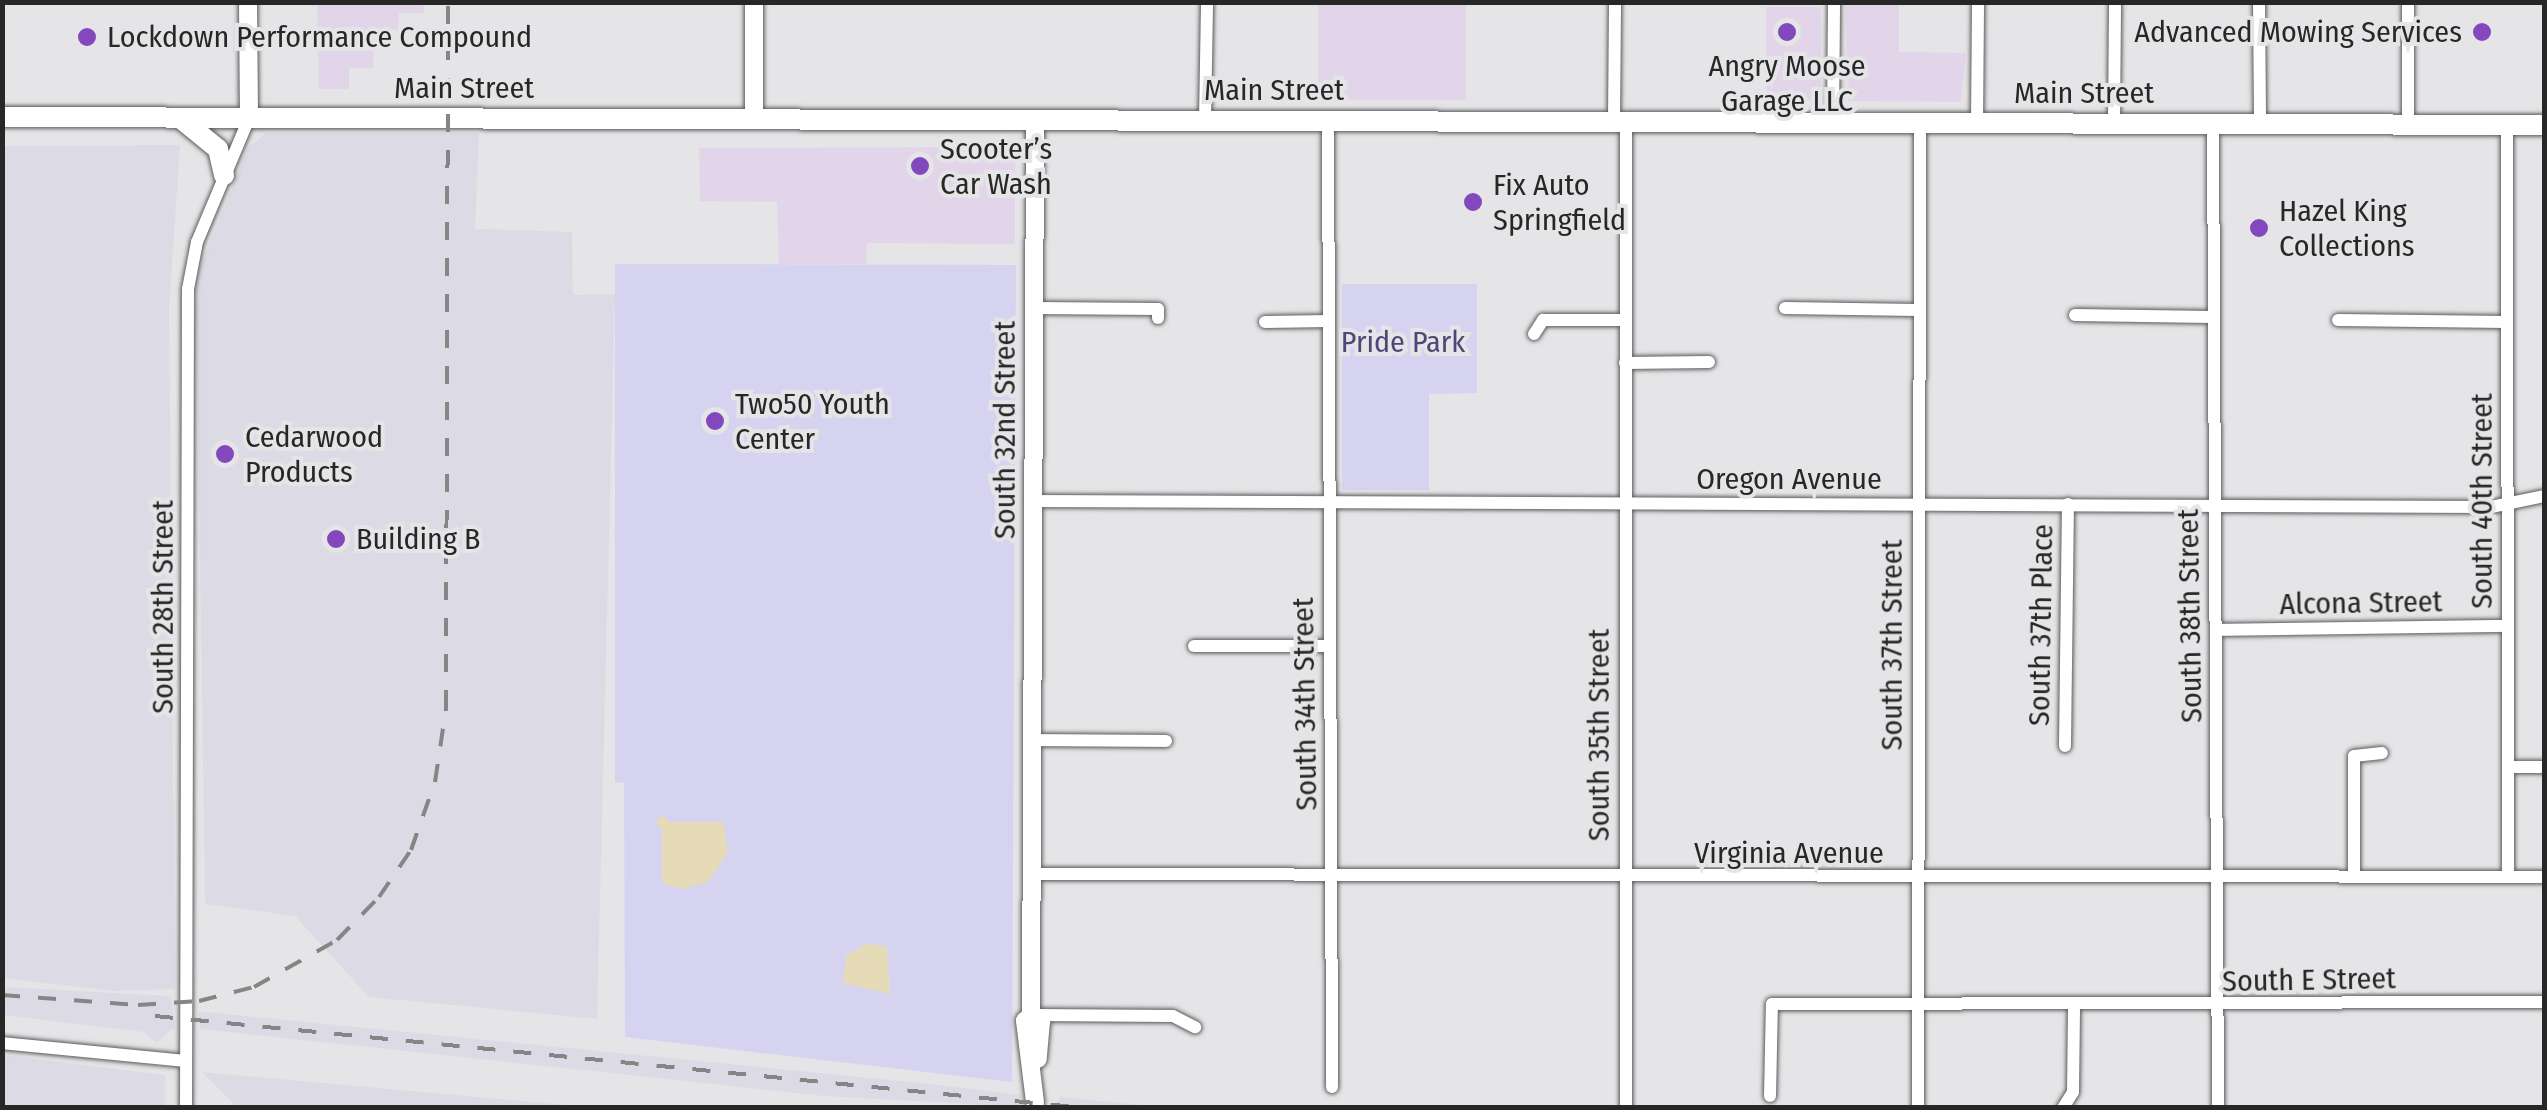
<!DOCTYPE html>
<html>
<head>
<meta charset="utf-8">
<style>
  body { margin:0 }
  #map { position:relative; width:2547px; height:1110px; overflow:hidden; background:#e5e4e6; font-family:"Fira Sans Condensed",sans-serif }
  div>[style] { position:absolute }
  .commercial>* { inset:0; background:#e3d5e9; transform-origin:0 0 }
  .built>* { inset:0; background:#dcdbe5 }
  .green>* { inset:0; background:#d6d3f1 }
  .sand>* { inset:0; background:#e5dbb6 }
  .roads { filter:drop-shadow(0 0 2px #5c5c5e) drop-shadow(0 0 2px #5c5c5e) }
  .street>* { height:12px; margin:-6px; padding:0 6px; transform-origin:6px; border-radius:6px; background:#fff }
  .secondary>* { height:18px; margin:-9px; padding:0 9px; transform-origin:9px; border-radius:9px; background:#fff }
  .primary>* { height:20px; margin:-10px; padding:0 10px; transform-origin:10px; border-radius:10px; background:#fff }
  .rail>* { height:4px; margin-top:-2px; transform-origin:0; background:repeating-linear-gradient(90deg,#858586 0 18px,transparent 0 36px) }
  .dots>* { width:28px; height:28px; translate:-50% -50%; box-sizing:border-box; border:5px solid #e5e4e6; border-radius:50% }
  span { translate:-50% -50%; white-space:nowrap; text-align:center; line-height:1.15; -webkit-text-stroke:8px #e5e4e6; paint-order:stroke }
  .poi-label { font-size:30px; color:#272728 }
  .right { translate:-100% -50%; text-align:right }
  .left { translate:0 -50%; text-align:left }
  .street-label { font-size:30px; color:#272728 }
  .park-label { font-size:30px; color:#4e4677 }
  .frame { position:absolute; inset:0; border:5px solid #272728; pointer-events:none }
</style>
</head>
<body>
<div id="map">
  <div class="commercial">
    <i style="clip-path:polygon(317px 3px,423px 3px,424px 13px,399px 13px,398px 30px,374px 29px,373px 68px,349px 68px,349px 89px,319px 89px)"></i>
    <i style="left:1318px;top:3px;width:148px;height:97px"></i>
    <i style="clip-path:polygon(1845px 3px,1899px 3px,1899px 52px,1966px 53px,1961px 102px,1849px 101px)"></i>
    <i style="left:1766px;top:7px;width:55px;height:93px"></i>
    <i style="clip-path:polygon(1008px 147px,1015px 156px,1015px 244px,867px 243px,866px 264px,779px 264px,777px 202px,700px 201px,699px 148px)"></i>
  </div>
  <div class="built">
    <i style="clip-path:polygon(266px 133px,479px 133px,475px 229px,572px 232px,573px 295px,615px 294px,597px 1019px,369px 997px,295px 916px,205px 904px,196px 278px,248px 148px)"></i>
    <i style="clip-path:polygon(180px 145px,169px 309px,175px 989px,114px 991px,3px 978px,3px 146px)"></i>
    <i style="clip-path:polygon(3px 987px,171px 996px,175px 1027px,156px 1043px,144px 1032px,3px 1015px)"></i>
    <i style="clip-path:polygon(207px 1012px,949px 1086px,1021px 1095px,1021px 1107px,824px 1096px,200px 1029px,198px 1013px)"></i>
    <i style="clip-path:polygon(3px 1055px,165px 1075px,165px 1107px,3px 1107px)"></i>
    <i style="clip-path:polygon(202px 1072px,588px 1107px,237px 1107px)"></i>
    <i style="clip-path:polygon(1060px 1097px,1162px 1107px,1055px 1107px)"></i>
  </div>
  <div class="green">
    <i style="clip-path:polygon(615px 264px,1016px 265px,1012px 1082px,625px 1037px,624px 783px,615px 782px)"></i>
    <i style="clip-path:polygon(1342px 284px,1477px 284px,1477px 393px,1429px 394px,1429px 490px,1342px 490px)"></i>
  </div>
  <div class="sand">
    <i style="clip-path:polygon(663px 815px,669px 822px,723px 822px,728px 851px,708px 882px,682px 889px,662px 883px,662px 829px,655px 822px)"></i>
    <i style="clip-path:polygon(867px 943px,887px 947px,890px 994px,843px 983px,846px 956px)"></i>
  </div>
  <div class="roads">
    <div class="street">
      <i style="left:2259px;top:2px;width:122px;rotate:89.5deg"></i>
      <i style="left:2408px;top:2px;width:122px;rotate:90deg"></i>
      <i style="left:1205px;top:120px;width:118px;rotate:-89deg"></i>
      <i style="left:1328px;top:120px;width:967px;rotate:89.76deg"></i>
      <i style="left:1614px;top:121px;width:119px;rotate:-89.5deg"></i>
      <i style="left:1833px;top:122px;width:120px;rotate:-89.5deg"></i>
      <i style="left:1977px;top:122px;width:120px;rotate:-89.5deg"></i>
      <i style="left:2114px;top:123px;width:121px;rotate:-89.5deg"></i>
      <i style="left:2213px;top:124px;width:984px;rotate:89.71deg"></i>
      <i style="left:2507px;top:125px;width:752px;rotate:89.92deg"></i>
      <i style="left:1033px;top:308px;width:125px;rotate:0.5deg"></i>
      <i style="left:1158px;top:309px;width:9px;rotate:90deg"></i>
      <i style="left:1785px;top:308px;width:132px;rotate:0.9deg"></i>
      <i style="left:2075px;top:315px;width:137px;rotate:0.8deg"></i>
      <i style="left:2338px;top:320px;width:169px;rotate:0.7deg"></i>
      <i style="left:1265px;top:322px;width:64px;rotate:-0.9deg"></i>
      <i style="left:1534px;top:334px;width:17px;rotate:-57deg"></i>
      <i style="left:1543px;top:320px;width:81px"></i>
      <i style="left:1625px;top:363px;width:84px;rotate:-0.7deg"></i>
      <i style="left:1031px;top:501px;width:1460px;rotate:0.24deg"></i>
      <i style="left:2491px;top:507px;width:54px;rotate:-11.7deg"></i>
      <i style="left:2216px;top:630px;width:291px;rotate:-0.8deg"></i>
      <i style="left:1194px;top:646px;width:135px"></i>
      <i style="left:1032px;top:740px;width:134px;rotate:0.4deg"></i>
      <i style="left:2065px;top:746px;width:242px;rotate:-89.3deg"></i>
      <i style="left:2510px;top:767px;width:34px"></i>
      <i style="left:2354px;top:873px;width:117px;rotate:-90deg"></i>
      <i style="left:2354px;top:756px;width:28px;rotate:-6deg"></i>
      <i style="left:1032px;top:874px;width:1512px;rotate:0.11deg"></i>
      <i style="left:1034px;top:1015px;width:139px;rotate:0.4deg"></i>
      <i style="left:1173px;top:1016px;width:25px;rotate:27deg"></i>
      <i style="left:2px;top:1043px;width:184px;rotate:5.6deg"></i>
      <i style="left:1770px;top:1096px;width:92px;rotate:-88.8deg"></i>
      <i style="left:1772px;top:1004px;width:772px;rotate:-0.15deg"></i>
      <i style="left:186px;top:1108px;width:819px;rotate:-89.86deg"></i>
      <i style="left:188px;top:289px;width:48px;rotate:-79.2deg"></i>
      <i style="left:197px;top:242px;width:134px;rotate:-67.2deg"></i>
      <i style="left:1626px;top:1108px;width:987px;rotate:-90deg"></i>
      <i style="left:1918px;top:1108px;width:986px;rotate:-89.88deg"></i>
      <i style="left:2063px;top:1108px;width:19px;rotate:-58deg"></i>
      <i style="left:2073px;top:1092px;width:87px;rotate:-89.3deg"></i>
    </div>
    <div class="secondary">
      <i style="left:248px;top:2px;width:116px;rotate:89.5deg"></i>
      <i style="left:754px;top:2px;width:118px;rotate:90deg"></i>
      <i style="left:1031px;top:1015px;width:12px;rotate:31deg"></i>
      <i style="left:1041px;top:1021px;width:38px;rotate:95deg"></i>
      <i style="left:1035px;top:1102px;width:82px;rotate:-97deg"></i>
      <i style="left:1025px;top:1021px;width:8px;rotate:-45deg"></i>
      <i style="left:1031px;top:1015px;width:895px;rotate:-89.74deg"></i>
    </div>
    <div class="primary">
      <i style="left:2px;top:117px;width:2542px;rotate:0.18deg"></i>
      <i style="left:180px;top:118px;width:49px;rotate:39.2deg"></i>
      <i style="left:218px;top:149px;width:27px;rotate:77deg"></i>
    </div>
  </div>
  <div class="rail">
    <i style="left:2px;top:995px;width:136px;rotate:4.2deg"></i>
    <i style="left:138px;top:1005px;width:61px;rotate:-3.8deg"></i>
    <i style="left:199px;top:1001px;width:57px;rotate:-14.3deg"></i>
    <i style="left:254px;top:987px;width:95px;rotate:-29.5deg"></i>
    <i style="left:337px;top:940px;width:60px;rotate:-45.7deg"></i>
    <i style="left:379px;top:897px;width:57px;rotate:-55.8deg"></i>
    <i style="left:411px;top:850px;width:72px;rotate:-70.6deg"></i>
    <i style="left:435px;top:782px;width:75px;rotate:-81.5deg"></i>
    <i style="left:446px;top:708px;width:706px;rotate:-89.84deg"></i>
    <i style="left:155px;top:1016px;width:935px;rotate:5.65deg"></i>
  </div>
  <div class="dots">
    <i style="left:1787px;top:32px;background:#8448be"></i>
    <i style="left:2482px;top:32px;background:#8448be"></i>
    <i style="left:87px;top:37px;background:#8448be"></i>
    <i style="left:920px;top:166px;background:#8448be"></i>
    <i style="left:1473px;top:202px;background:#8448be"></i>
    <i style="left:2259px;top:228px;background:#8448be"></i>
    <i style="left:715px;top:421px;background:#8448be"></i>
    <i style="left:225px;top:454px;background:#8448be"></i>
    <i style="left:336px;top:539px;background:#8448be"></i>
  </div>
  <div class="poi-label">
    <span class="right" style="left:2462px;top:32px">Advanced Mowing Services</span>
    <span class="left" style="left:107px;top:37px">Lockdown Performance Compound</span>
    <span style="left:1787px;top:83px">Angry Moose<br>Garage LLC</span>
    <span class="left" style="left:940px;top:166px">Scooter’s<br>Car Wash</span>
    <span class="left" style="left:1493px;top:202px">Fix Auto<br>Springfield</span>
    <span class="left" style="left:2279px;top:228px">Hazel King<br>Collections</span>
    <span class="left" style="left:735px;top:421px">Two50 Youth<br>Center</span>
    <span class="left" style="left:245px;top:454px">Cedarwood<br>Products</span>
    <span class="left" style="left:356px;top:539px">Building B</span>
  </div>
  <div class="street-label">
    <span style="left:464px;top:88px">Main Street</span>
    <span style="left:1274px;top:90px">Main Street</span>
    <span style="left:2084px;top:93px">Main Street</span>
    <span style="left:1005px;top:430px;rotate:-90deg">South 32nd Street</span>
    <span style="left:1789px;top:479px">Oregon Avenue</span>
    <span style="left:2482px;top:501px;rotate:-90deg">South 40th Street</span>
    <span style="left:2361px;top:603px;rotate:-1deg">Alcona Street</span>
    <span style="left:163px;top:607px;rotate:-90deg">South 28th Street</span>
    <span style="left:2190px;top:616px;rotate:-91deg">South 38th Street</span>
    <span style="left:2041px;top:625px;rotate:-89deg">South 37th Place</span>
    <span style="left:1892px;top:645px;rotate:-90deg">South 37th Street</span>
    <span style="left:1305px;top:704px;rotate:-91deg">South 34th Street</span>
    <span style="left:1599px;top:735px;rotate:-90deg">South 35th Street</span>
    <span style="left:1789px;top:853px">Virginia Avenue</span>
    <span style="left:2309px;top:980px;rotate:-1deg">South E Street</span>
  </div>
  <div class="park-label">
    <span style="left:1403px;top:342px">Pride Park</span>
  </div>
  <div class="frame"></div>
</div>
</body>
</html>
